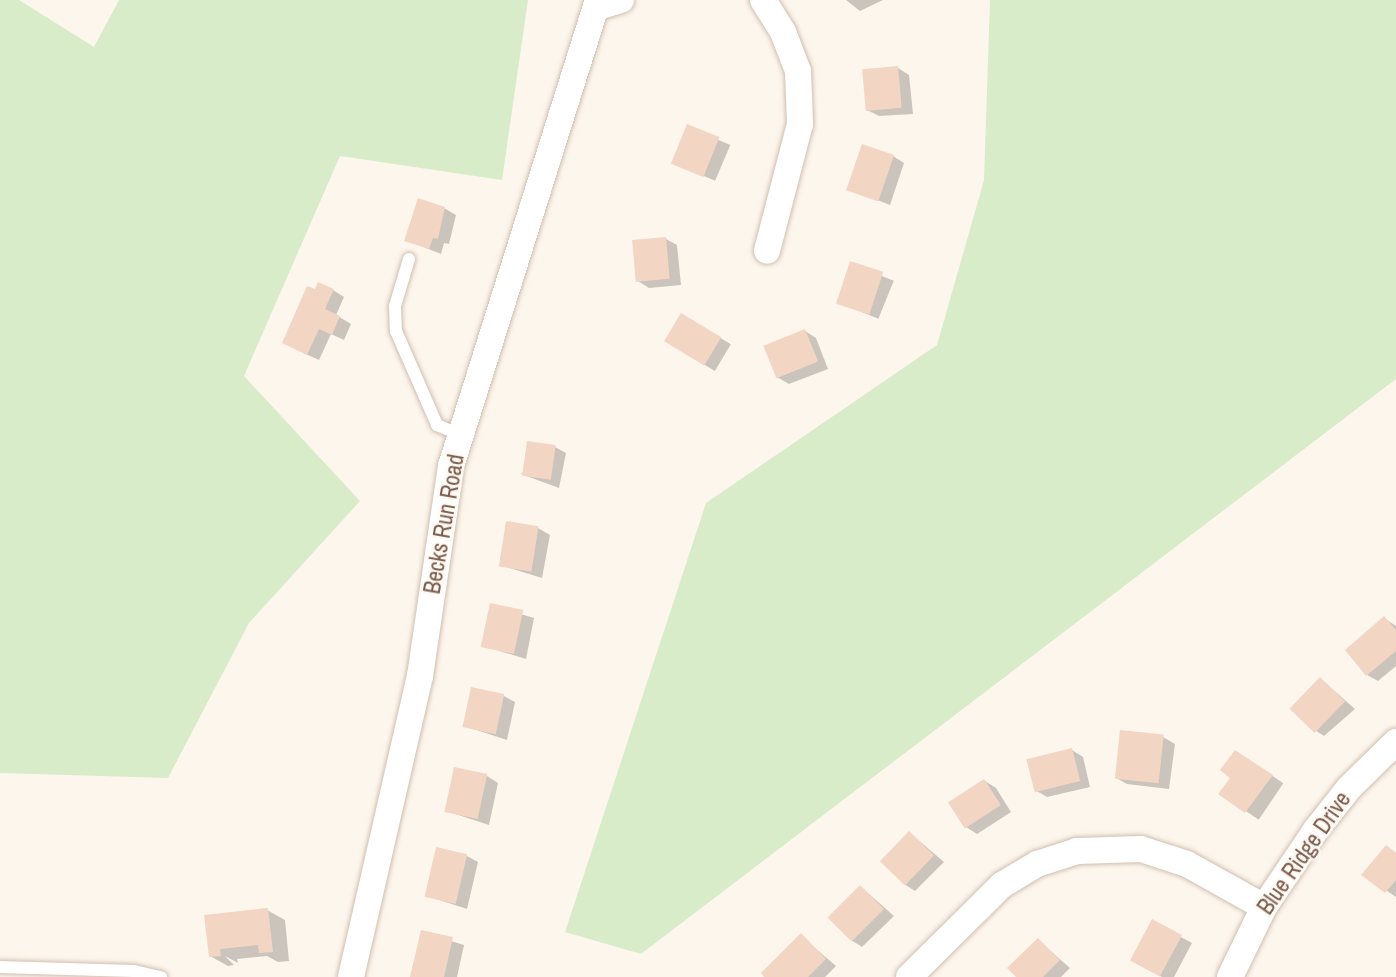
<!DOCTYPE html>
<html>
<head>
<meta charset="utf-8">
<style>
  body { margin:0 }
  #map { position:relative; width:1396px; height:977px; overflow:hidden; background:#fdf6ec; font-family:"Archivo Narrow",sans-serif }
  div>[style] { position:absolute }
  .green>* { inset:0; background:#d8ecc9 }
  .shadow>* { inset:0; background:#0003; transform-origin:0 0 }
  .building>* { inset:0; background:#f3d5c3; transform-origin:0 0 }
  .roads { filter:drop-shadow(0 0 2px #d1beb0) drop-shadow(0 0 2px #d1beb0) }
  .service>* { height:12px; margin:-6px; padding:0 6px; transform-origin:6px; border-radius:6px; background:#fff }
  .minor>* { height:26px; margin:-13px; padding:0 13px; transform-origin:13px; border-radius:13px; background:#fff }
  span { translate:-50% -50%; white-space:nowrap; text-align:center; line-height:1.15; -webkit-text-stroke:5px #fffaf3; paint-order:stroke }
  .street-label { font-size:23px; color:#7a5c4d }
</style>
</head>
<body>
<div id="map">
  <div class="green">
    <i style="clip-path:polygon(0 0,19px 0,94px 47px,119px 0,528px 0,502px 180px,340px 156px,244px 376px,360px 501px,249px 623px,168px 778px,0 773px)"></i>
    <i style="clip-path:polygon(990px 0,1396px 0,1396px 379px,641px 954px,565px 932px,706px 503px,937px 345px,984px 180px)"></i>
  </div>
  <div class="shadow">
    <i style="clip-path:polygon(846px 0,883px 0,860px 11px)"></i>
    <i style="clip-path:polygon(898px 68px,909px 75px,913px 114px,879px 116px,867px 110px)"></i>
    <i style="left:688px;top:127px;width:46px;height:39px;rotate:23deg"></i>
    <i style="clip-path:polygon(893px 156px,904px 163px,890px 205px,849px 189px)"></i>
    <i style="clip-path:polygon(444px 208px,456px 215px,449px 244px,444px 243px,441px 254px,406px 240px)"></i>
    <i style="clip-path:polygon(666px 239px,677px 245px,681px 285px,649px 288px,638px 281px)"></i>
    <i style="left:852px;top:264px;width:45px;height:41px;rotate:22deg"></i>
    <i style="clip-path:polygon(333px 290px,344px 297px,336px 315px,351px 324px,344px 340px,331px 334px,319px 360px,295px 349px)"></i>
    <i style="left:682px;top:315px;width:57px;height:31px;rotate:31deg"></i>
    <i style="clip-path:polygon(805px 331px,816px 338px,828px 369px,789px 384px,777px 377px)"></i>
    <i style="clip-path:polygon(555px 447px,566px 453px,559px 488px,521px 474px)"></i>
    <i style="clip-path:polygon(538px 528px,550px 535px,542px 578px,500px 565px)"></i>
    <i style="clip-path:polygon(491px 605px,534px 618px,526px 659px,483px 646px)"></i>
    <i style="clip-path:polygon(1384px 618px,1396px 626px,1396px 666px,1378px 681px,1367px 675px)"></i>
    <i style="clip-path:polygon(1321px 679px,1355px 709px,1324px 736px,1313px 729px)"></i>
    <i style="clip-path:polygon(504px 696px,515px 702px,507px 740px,464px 726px)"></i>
    <i style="clip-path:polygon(1163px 737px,1175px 744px,1169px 789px,1127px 784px,1116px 778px)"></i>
    <i style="clip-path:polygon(1072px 750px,1083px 757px,1090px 787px,1047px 797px,1035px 790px)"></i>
    <i style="left:1246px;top:758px;width:45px;height:44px;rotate:34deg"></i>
    <i style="clip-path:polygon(487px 776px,498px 783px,489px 825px,446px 811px)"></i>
    <i style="clip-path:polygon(985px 781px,996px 788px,1011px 812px,977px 834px,966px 827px)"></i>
    <i style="clip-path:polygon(910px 833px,944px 862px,915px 891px,904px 884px)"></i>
    <i style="clip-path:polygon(1386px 847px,1396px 853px,1396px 897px,1364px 875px)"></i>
    <i style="clip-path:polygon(467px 856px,478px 862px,467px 909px,427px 896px)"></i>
    <i style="clip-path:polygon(861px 887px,894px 916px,862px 947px,851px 940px)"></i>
    <i style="clip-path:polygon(267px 910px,285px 920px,289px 961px,278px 962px,267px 956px,237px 959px,238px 963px,225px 956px,234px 965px,228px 966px,210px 956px)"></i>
    <i style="clip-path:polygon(1153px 922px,1192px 943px,1174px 977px,1162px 977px,1132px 961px)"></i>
    <i style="clip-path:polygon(422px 932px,464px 945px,457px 977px,413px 977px)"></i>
    <i style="clip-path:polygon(801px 936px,836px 966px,825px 977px,767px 977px)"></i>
    <i style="clip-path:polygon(1038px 940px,1070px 968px,1061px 977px,1018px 977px)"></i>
  </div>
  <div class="building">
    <i style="left:898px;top:66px;width:42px;height:36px;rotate:85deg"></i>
    <i style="left:687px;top:124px;width:35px;height:43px;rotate:22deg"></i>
    <i style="left:862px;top:144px;width:34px;height:49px;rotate:19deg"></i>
    <i style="clip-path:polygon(418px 198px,445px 207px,438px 239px,433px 238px,429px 249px,404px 241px)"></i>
    <i style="left:666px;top:237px;width:42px;height:34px;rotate:85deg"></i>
    <i style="left:850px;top:261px;width:35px;height:45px;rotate:18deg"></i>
    <i style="clip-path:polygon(318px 282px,334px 289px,325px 309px,340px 316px,332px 335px,319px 329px,307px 355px,282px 343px,307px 286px,315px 289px)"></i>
    <i style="left:681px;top:313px;width:47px;height:33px;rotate:31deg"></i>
    <i style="left:805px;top:329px;width:35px;height:45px;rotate:68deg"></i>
    <i style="left:527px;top:441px;width:29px;height:35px;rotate:8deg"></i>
    <i style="left:506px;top:521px;width:33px;height:46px;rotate:9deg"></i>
    <i style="left:490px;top:603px;width:34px;height:45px;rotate:12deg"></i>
    <i style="clip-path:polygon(1384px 616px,1396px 630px,1396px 651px,1366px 676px,1345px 650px)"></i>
    <i style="left:1320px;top:677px;width:35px;height:44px;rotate:44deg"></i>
    <i style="left:471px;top:687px;width:34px;height:41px;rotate:12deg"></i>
    <i style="left:1120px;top:730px;width:44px;height:49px;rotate:6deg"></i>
    <i style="left:1072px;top:748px;width:34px;height:47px;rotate:76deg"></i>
    <i style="clip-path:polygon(1235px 750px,1273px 775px,1245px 813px,1218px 794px,1230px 778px,1220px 770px)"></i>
    <i style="left:454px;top:767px;width:34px;height:46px;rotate:12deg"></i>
    <i style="left:984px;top:779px;width:31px;height:43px;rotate:57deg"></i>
    <i style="left:909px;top:831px;width:35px;height:42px;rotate:44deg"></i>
    <i style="clip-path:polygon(1386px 845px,1396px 853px,1396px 880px,1385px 893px,1361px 875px)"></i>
    <i style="left:436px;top:847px;width:32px;height:51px;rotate:13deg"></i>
    <i style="left:860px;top:885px;width:34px;height:46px;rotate:45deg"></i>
    <i style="clip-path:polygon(268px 908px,273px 952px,259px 953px,258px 945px,220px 949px,221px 956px,209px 957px,204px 915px)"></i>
    <i style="left:1152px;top:919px;width:34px;height:47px;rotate:28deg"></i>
    <i style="clip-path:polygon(421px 930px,453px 937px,444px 977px,410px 977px)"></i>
    <i style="clip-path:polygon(801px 933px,826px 959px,808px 977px,764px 977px,761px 973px)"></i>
    <i style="clip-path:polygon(1038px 938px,1060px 960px,1043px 977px,1016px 977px,1007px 968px)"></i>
  </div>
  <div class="roads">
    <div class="service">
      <i style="left:409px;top:259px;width:49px;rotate:106.6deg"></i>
      <i style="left:395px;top:306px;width:25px;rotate:88deg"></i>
      <i style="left:396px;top:331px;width:103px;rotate:66.4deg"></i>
      <i style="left:437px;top:425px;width:26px;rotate:23deg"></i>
      <i style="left:0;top:967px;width:134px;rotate:1.7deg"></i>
      <i style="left:134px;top:971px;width:28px;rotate:13deg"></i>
    </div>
    <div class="minor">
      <i style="left:763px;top:0;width:38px;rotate:58deg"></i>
      <i style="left:783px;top:32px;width:42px;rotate:69deg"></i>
      <i style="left:798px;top:71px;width:53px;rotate:87.8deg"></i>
      <i style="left:800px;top:124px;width:131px;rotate:104.6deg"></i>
      <i style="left:598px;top:7px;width:24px;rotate:-17deg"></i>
      <i style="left:351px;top:977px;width:309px;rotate:-77.1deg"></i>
      <i style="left:420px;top:676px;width:212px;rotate:-81.6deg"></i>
      <i style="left:451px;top:466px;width:489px;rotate:-72.5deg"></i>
      <i style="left:909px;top:977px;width:131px;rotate:-44.7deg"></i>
      <i style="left:1002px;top:885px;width:41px;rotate:-31deg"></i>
      <i style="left:1037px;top:864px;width:42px;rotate:-18deg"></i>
      <i style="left:1077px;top:851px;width:64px;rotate:-1.8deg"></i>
      <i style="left:1141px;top:849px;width:48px;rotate:18.1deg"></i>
      <i style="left:1187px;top:864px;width:88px;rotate:29.2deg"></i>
      <i style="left:1230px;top:977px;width:78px;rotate:-64.1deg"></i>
      <i style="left:1264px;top:907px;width:92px;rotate:-56.1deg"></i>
      <i style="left:1315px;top:831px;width:55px;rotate:-51.7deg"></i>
      <i style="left:1349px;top:788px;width:66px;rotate:-44.4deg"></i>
    </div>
  </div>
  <div class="street-label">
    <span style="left:444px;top:524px;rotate:-80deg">Becks Run Road</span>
    <span style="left:1304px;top:853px;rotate:-55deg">Blue Ridge Drive</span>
  </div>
</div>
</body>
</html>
